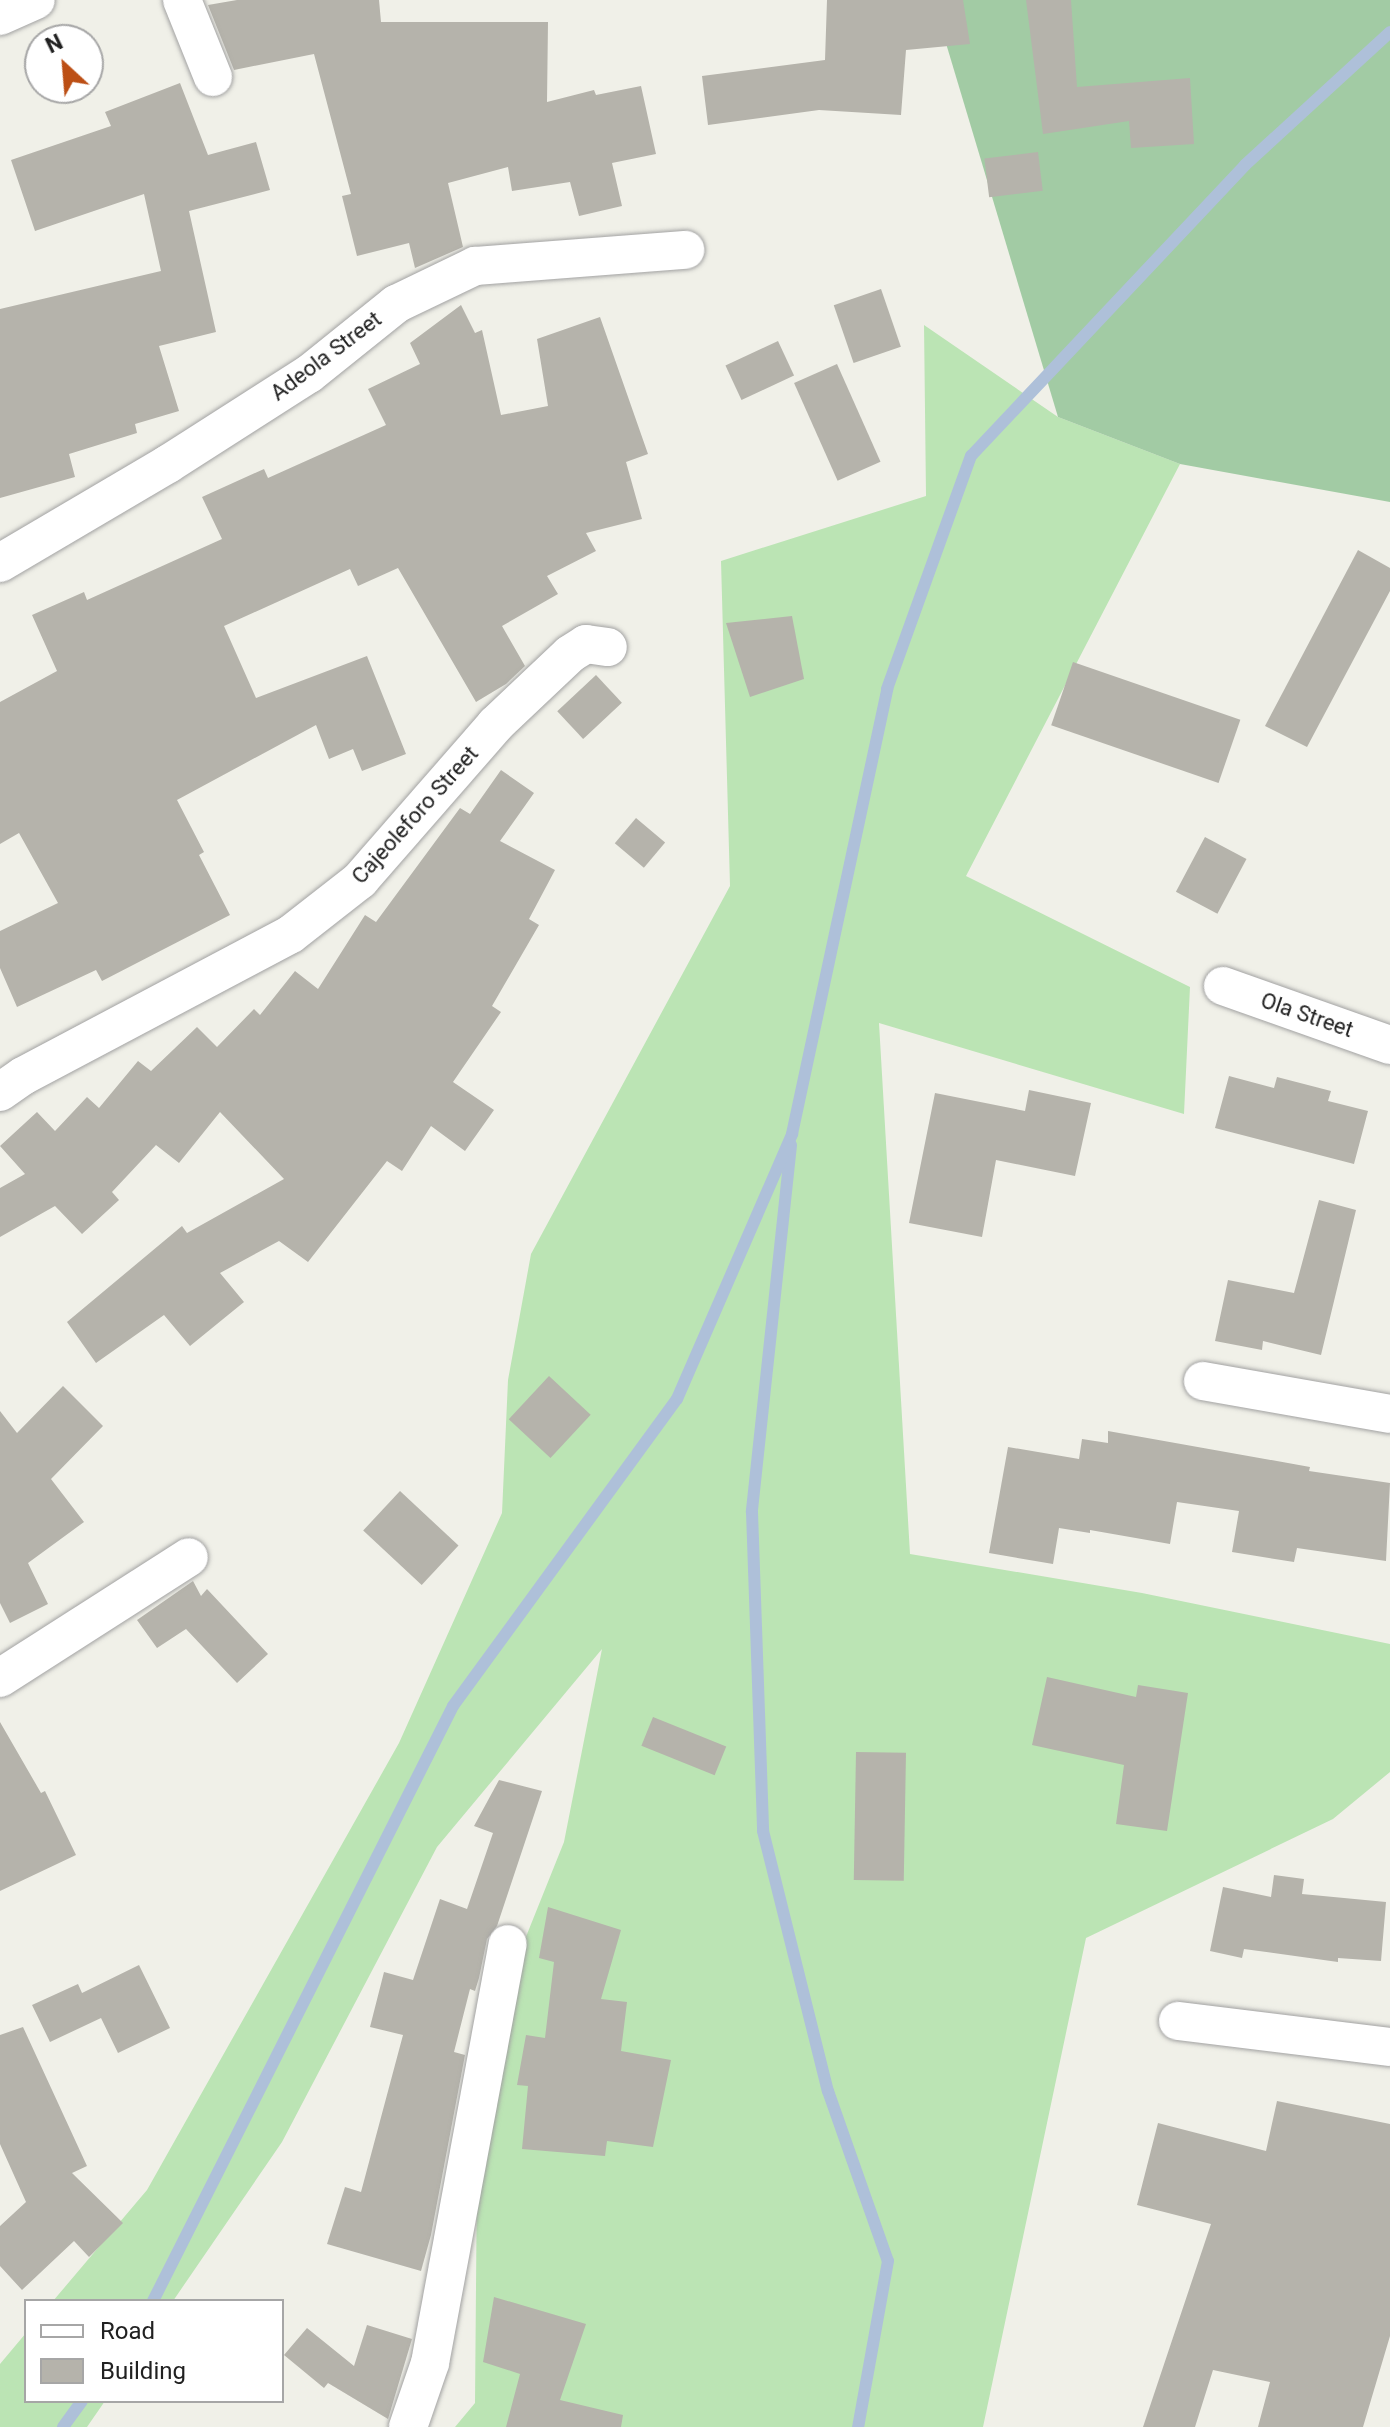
<!DOCTYPE html>
<html>
<head>
<meta charset="utf-8">
<style>
  body { margin:0 }
  #map { position:relative; width:1390px; height:2427px; overflow:hidden; background:#f0f0e8; font-family:Roboto,sans-serif }
  div>[style] { position:absolute }
  .grass>* { inset:0; background:#bbe4b4 }
  .forest>* { inset:0; background:#a2cba4 }
  .stream>* { height:12px; margin:-6px; padding:0 6px; transform-origin:6px; border-radius:6px; background:#aec0d9 }
  .building>* { inset:0; background:#b5b3ab; transform-origin:0 0 }
  .roads { filter:drop-shadow(0 0 2px #a2a2a2) drop-shadow(0 0 2px #a2a2a2) }
  .minor>* { height:38px; margin:-19px; padding:0 19px; transform-origin:19px; border-radius:19px; background:#fff }
  span { translate:-50% -50%; white-space:nowrap; text-align:center; line-height:1.15; -webkit-text-stroke:8px #fff; paint-order:stroke }
  .street-label { font-size:22px; color:#212121 }
  .legend { position:absolute; left:24px; top:2299px; width:260px; height:104px; box-sizing:border-box; background:#fff; border:2px solid #a6a6a6; margin:0; padding:10px 14px; list-style:none; font-size:24px; color:#212121 }
  .legend li { display:flex; align-items:center; gap:16px; height:40px }
  .legend b { width:40px; border:2px solid #a6a6a6 }
  .north { position:absolute; left:24px; top:24px; width:80px; height:80px; box-sizing:border-box; background:#fff; border:2px solid #a6a6a6; border-radius:50%; rotate:334deg; font-size:22px; font-weight:700; line-height:32px; text-align:center; color:#212121 }
  .north::after { content:''; display:block; margin:auto; width:28px; height:36px; background:#bc4f15; clip-path:polygon(50% 0,100% 100%,50% 72%,0 100%) }
</style>
</head>
<body>
<div id="map">
  <div class="grass">
    <i style="clip-path:polygon(924px 325px,1058px 417px,1180px 464px,966px 876px,1190px 987px,1184px 1114px,879px 1023px,910px 1554px,1142px 1593px,1390px 1644px,1390px 1772px,1333px 1819px,1086px 1938px,983px 2427px,455px 2427px,475px 2403px,477px 2171px,503px 1994px,564px 1842px,602px 1649px,437px 1847px,282px 2142px,173px 2301px,53px 2301px,147px 2190px,399px 1743px,502px 1513px,508px 1380px,531px 1254px,730px 886px,721px 561px,926px 496px)"></i>
    <i style="clip-path:polygon(26px 2333px,26px 2401px,105px 2401px,87px 2427px,0 2427px,0 2364px)"></i>
  </div>
  <div class="forest">
    <i style="clip-path:polygon(933px 0,1390px 0,1390px 502px,1180px 464px,1058px 417px)"></i>
  </div>
  <div class="stream">
    <i style="left:791px;top:1145px;width:369px;rotate:96.1deg"></i>
    <i style="left:752px;top:1512px;width:319px;rotate:88deg"></i>
    <i style="left:763px;top:1831px;width:268px;rotate:76deg"></i>
    <i style="left:828px;top:2091px;width:180px;rotate:70.6deg"></i>
    <i style="left:888px;top:2261px;width:169px;rotate:100.2deg"></i>
    <i style="left:153px;top:2301px;width:666px;rotate:-63.24deg"></i>
    <i style="left:453px;top:1706px;width:380px;rotate:-53.9deg"></i>
    <i style="left:677px;top:1399px;width:289px;rotate:-66.5deg"></i>
    <i style="left:792px;top:1134px;width:455px;rotate:-77.9deg"></i>
    <i style="left:887px;top:689px;width:248px;rotate:-70.2deg"></i>
    <i style="left:971px;top:456px;width:400px;rotate:-46.7deg"></i>
    <i style="left:1245px;top:165px;width:197px;rotate:-42.5deg"></i>
    <i style="left:63px;top:2427px;width:32px;rotate:-54deg"></i>
  </div>
  <div class="building">
    <i style="clip-path:polygon(237px 0,379px 0,381px 22px,548px 22px,547px 102px,594px 90px,596px 95px,641px 86px,656px 154px,612px 163px,622px 206px,579px 216px,570px 182px,512px 191px,508px 167px,448px 183px,463px 247px,415px 268px,409px 243px,357px 256px,342px 196px,351px 194px,314px 54px,234px 70px,208px 5px)"></i>
    <i style="clip-path:polygon(827px 0,963px 0,970px 44px,906px 50px,901px 115px,819px 110px,708px 125px,702px 76px,825px 60px)"></i>
    <i style="clip-path:polygon(1026px 0,1071px 0,1077px 87px,1190px 78px,1194px 144px,1131px 148px,1129px 121px,1043px 134px)"></i>
    <i style="clip-path:polygon(180px 83px,208px 155px,256px 142px,270px 190px,189px 211px,216px 332px,159px 346px,179px 411px,135px 424px,137px 433px,69px 454px,75px 477px,0 498px,0 309px,161px 271px,144px 194px,35px 231px,11px 160px,111px 126px,105px 112px)"></i>
    <i style="left:1038px;top:152px;width:39px;height:54px;rotate:83deg"></i>
    <i style="left:881px;top:289px;width:61px;height:50px;rotate:71deg"></i>
    <i style="clip-path:polygon(461px 305px,475px 333px,482px 330px,501px 415px,548px 406px,537px 339px,600px 317px,648px 454px,626px 462px,642px 519px,586px 533px,596px 551px,547px 576px,558px 594px,502px 626px,525px 666px,506px 684px,476px 702px,398px 568px,358px 586px,350px 569px,224px 626px,256px 698px,367px 656px,406px 754px,362px 771px,353px 749px,329px 759px,316px 725px,177px 800px,204px 852px,199px 855px,230px 915px,102px 981px,96px 970px,17px 1007px,0 968px,0 931px,58px 903px,19px 833px,0 844px,0 702px,57px 671px,32px 615px,84px 592px,87px 600px,222px 539px,202px 497px,264px 469px,268px 478px,386px 425px,368px 389px,420px 364px,410px 343px)"></i>
    <i style="left:778px;top:341px;width:38px;height:58px;rotate:65deg"></i>
    <i style="left:837px;top:364px;width:107px;height:47px;rotate:66deg"></i>
    <i style="clip-path:polygon(1358px 550px,1390px 568px,1390px 591px,1307px 747px,1265px 726px)"></i>
    <i style="clip-path:polygon(792px 616px,804px 679px,750px 697px,726px 623px)"></i>
    <i style="left:1073px;top:662px;width:177px;height:67px;rotate:19deg"></i>
    <i style="left:596px;top:675px;width:38px;height:53px;rotate:47deg"></i>
    <i style="clip-path:polygon(501px 770px,534px 793px,500px 841px,555px 870px,529px 919px,539px 925px,492px 1006px,501px 1012px,453px 1082px,494px 1110px,465px 1151px,431px 1126px,402px 1171px,387px 1161px,308px 1262px,279px 1241px,220px 1273px,244px 1302px,190px 1346px,164px 1315px,96px 1363px,67px 1322px,182px 1226px,187px 1233px,284px 1179px,220px 1112px,179px 1163px,156px 1145px,112px 1192px,119px 1200px,82px 1234px,55px 1206px,0 1237px,0 1188px,25px 1174px,0 1146px,37px 1112px,55px 1131px,87px 1097px,99px 1108px,138px 1061px,151px 1071px,197px 1027px,217px 1047px,254px 1009px,260px 1015px,295px 971px,318px 989px,365px 915px,376px 922px,460px 808px,470px 814px)"></i>
    <i style="left:636px;top:818px;width:38px;height:33px;rotate:40deg"></i>
    <i style="left:1205px;top:837px;width:47px;height:62px;rotate:28deg"></i>
    <i style="clip-path:polygon(1229px 1076px,1274px 1088px,1277px 1077px,1331px 1091px,1328px 1101px,1368px 1111px,1354px 1164px,1215px 1128px)"></i>
    <i style="clip-path:polygon(1029px 1090px,1091px 1103px,1075px 1176px,996px 1160px,982px 1237px,909px 1223px,935px 1093px,1025px 1111px)"></i>
    <i style="clip-path:polygon(1319px 1200px,1356px 1210px,1321px 1355px,1263px 1341px,1262px 1350px,1215px 1341px,1228px 1280px,1294px 1293px)"></i>
    <i style="left:549px;top:1376px;width:57px;height:59px;rotate:43deg"></i>
    <i style="clip-path:polygon(63px 1386px,103px 1426px,51px 1479px,84px 1522px,28px 1563px,48px 1604px,10px 1623px,0 1603px,0 1411px,17px 1433px)"></i>
    <i style="clip-path:polygon(1108px 1431px,1310px 1467px,1309px 1471px,1390px 1483px,1386px 1561px,1297px 1548px,1294px 1562px,1232px 1552px,1239px 1511px,1177px 1502px,1170px 1544px,1090px 1530px,1090px 1533px,1059px 1528px,1053px 1564px,989px 1553px,1008px 1447px,1079px 1459px,1082px 1439px,1108px 1443px)"></i>
    <i style="left:400px;top:1491px;width:80px;height:54px;rotate:43deg"></i>
    <i style="clip-path:polygon(193px 1581px,201px 1596px,207px 1589px,268px 1654px,237px 1683px,186px 1629px,157px 1648px,137px 1620px)"></i>
    <i style="clip-path:polygon(1047px 1677px,1136px 1697px,1138px 1685px,1188px 1693px,1167px 1831px,1116px 1824px,1124px 1765px,1032px 1745px)"></i>
    <i style="left:653px;top:1717px;width:79px;height:31px;rotate:22deg"></i>
    <i style="clip-path:polygon(0 1722px,41px 1793px,45px 1791px,76px 1855px,0 1891px)"></i>
    <i style="left:856px;top:1752px;width:50px;height:128px;rotate:1deg"></i>
    <i style="clip-path:polygon(499px 1780px,542px 1791px,497px 1926px,487px 1939px,479px 1978px,475px 1991px,470px 1989px,454px 2052px,465px 2055px,431px 2235px,421px 2271px,327px 2244px,345px 2187px,361px 2192px,403px 2035px,370px 2027px,384px 1972px,413px 1980px,440px 1899px,467px 1909px,493px 1833px,474px 1826px)"></i>
    <i style="clip-path:polygon(1274px 1875px,1304px 1879px,1302px 1894px,1386px 1902px,1381px 1961px,1338px 1958px,1338px 1962px,1244px 1949px,1242px 1958px,1210px 1951px,1223px 1887px,1271px 1897px)"></i>
    <i style="clip-path:polygon(548px 1907px,621px 1930px,601px 1999px,627px 2002px,621px 2051px,671px 2060px,653px 2147px,607px 2141px,605px 2156px,522px 2149px,528px 2086px,517px 2085px,526px 2035px,545px 2038px,554px 1962px,539px 1958px)"></i>
    <i style="clip-path:polygon(139px 1965px,170px 2028px,118px 2053px,101px 2018px,50px 2042px,32px 2005px,78px 1984px,82px 1993px)"></i>
    <i style="clip-path:polygon(23px 2027px,87px 2166px,72px 2173px,123px 2223px,89px 2257px,74px 2241px,22px 2290px,0 2266px,0 2226px,26px 2202px,0 2144px,0 2035px)"></i>
    <i style="clip-path:polygon(1277px 2101px,1390px 2124px,1390px 2336px,1363px 2427px,1258px 2427px,1270px 2382px,1213px 2370px,1195px 2427px,1143px 2427px,1211px 2224px,1137px 2205px,1158px 2123px,1266px 2151px)"></i>
    <i style="clip-path:polygon(494px 2297px,586px 2324px,560px 2400px,623px 2415px,621px 2427px,506px 2427px,520px 2374px,483px 2362px)"></i>
    <i style="clip-path:polygon(367px 2325px,412px 2339px,388px 2419px,328px 2383px,324px 2388px,284px 2355px,307px 2328px,354px 2366px)"></i>
  </div>
  <div class="roads">
    <div class="minor">
      <i style="left:182px;top:0;width:83px;rotate:68.1deg"></i>
      <i style="left:0;top:16px;width:39px;rotate:-24deg"></i>
      <i style="left:0;top:563px;width:195px;rotate:-30.5deg"></i>
      <i style="left:168px;top:464px;width:167px;rotate:-32.6deg"></i>
      <i style="left:309px;top:374px;width:112px;rotate:-38.8deg"></i>
      <i style="left:396px;top:304px;width:88px;rotate:-25.7deg"></i>
      <i style="left:475px;top:266px;width:211px;rotate:-4.4deg"></i>
      <i style="left:1223px;top:986px;width:177px;rotate:19.5deg"></i>
      <i style="left:0;top:1092px;width:28px;rotate:-35deg"></i>
      <i style="left:23px;top:1076px;width:303px;rotate:-27.9deg"></i>
      <i style="left:291px;top:934px;width:88px;rotate:-38deg"></i>
      <i style="left:360px;top:880px;width:206px;rotate:-48.9deg"></i>
      <i style="left:495px;top:725px;width:103px;rotate:-43.4deg"></i>
      <i style="left:570px;top:654px;width:19px;rotate:-32deg"></i>
      <i style="left:586px;top:644px;width:22px;rotate:8deg"></i>
      <i style="left:1203px;top:1381px;width:190px;rotate:10deg"></i>
      <i style="left:0;top:1678px;width:224px;rotate:-32.6deg"></i>
      <i style="left:1178px;top:2021px;width:214px;rotate:7deg"></i>
      <i style="left:408px;top:2427px;width:68px;rotate:-71deg"></i>
      <i style="left:430px;top:2363px;width:426px;rotate:-79.5deg"></i>
    </div>
  </div>
  <div class="street-label">
    <span style="left:326px;top:356px;rotate:-37deg">Adeola Street</span>
    <span style="left:415px;top:815px;rotate:-48deg">Cajeoleforo Street</span>
    <span style="left:1307px;top:1015px;rotate:19deg">Ola Street</span>
  </div>
  <ul class="legend">
  <li><b style="height:10px;background:#fff"></b>Road</li>
  <li><b style="height:22px;background:#b5b3ab"></b>Building</li>
  </ul>
  <div class="north">N</div>
</div>
</body>
</html>
